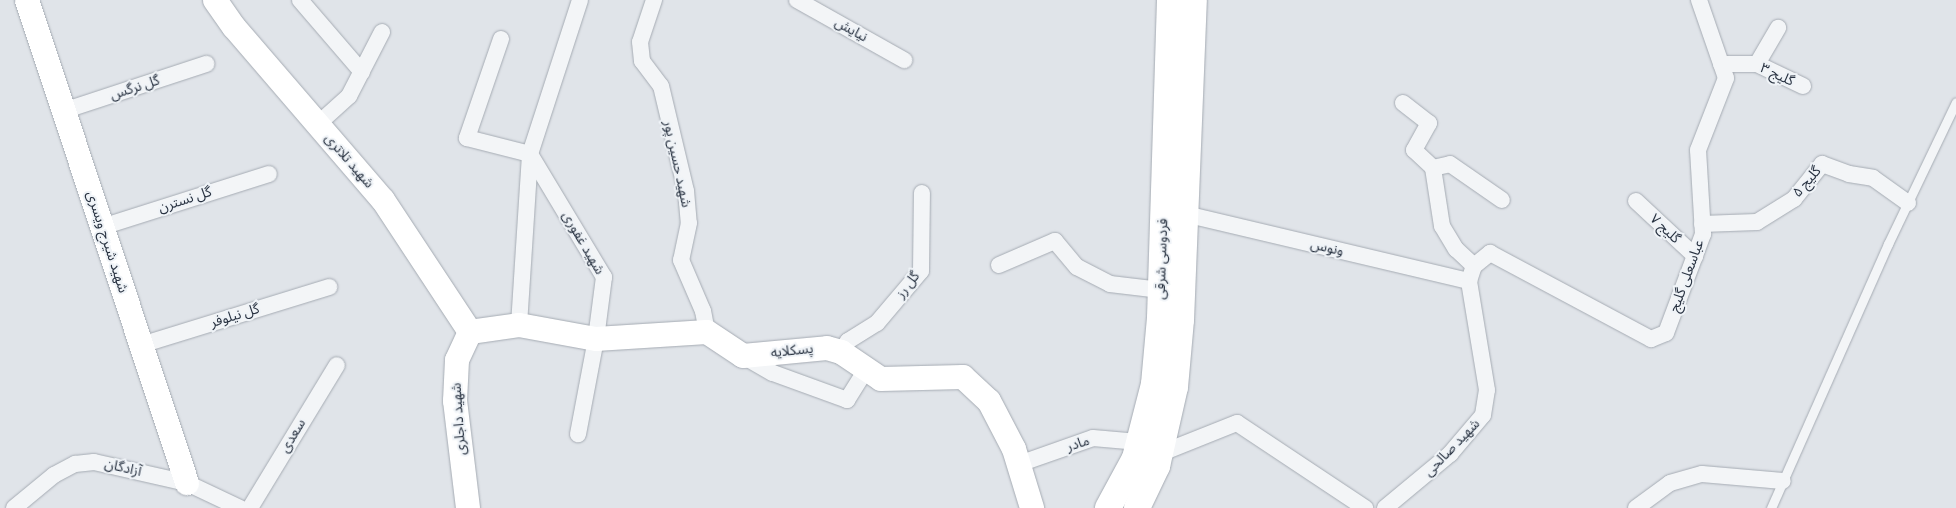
<!DOCTYPE html>
<html>
<head>
<meta charset="utf-8">
<style>
  body { margin:0 }
  #map { position:relative; width:1956px; height:508px; overflow:hidden; background:#e0e4e9; font-family:Signika,"Noto Sans Arabic",sans-serif }
  div>[style] { position:absolute }
  .roads { filter:drop-shadow(0 0 1px #a5abb3) drop-shadow(0 0 1px #a5abb3) }
  .lane>* { height:9px; margin:-4.5px; padding:0 4.5px; transform-origin:4.5px; border-radius:4.5px; background:#f3f5f7 }
  .street>* { height:16px; margin:-8px; padding:0 8px; transform-origin:8px; border-radius:8px; background:#f3f5f7 }
  .secondary>* { height:24px; margin:-12px; padding:0 12px; transform-origin:12px; border-radius:12px; background:#fff }
  .primary>* { height:26px; margin:-13px; padding:0 13px; transform-origin:13px; border-radius:13px; background:#fff }
  span { translate:-50% -50%; white-space:nowrap; text-align:center; line-height:1.15; -webkit-text-stroke:4px #eff3f7; paint-order:stroke }
  .street-label { font-size:14px; color:#283241 }
</style>
</head>
<body>
<div id="map">
  <div class="roads">
    <div class="lane">
      <i style="left:1771px;top:508px;width:289px;rotate:-66.1deg"></i>
      <i style="left:1888px;top:244px;width:157px;rotate:-64.4deg"></i>
    </div>
    <div class="street">
      <i style="left:300px;top:0;width:95px;rotate:49.3deg"></i>
      <i style="left:654px;top:0;width:44px;rotate:108.4deg"></i>
      <i style="left:640px;top:42px;width:19px;rotate:84deg"></i>
      <i style="left:642px;top:61px;width:31px;rotate:53deg"></i>
      <i style="left:661px;top:86px;width:108px;rotate:76.6deg"></i>
      <i style="left:686px;top:191px;width:32px;rotate:85deg"></i>
      <i style="left:689px;top:223px;width:38px;rotate:102deg"></i>
      <i style="left:681px;top:260px;width:56px;rotate:66.7deg"></i>
      <i style="left:703px;top:311px;width:21px;rotate:79deg"></i>
      <i style="left:797px;top:0;width:123px;rotate:29.3deg"></i>
      <i style="left:501px;top:39px;width:105px;rotate:109deg"></i>
      <i style="left:467px;top:138px;width:65px;rotate:14.3deg"></i>
      <i style="left:530px;top:154px;width:144px;rotate:59deg"></i>
      <i style="left:604px;top:277px;width:63px;rotate:97.4deg"></i>
      <i style="left:596px;top:339px;width:97px;rotate:100.7deg"></i>
      <i style="left:1721px;top:64px;width:36px"></i>
      <i style="left:1757px;top:64px;width:51px;rotate:25.6deg"></i>
      <i style="left:1757px;top:64px;width:42px;rotate:-59.7deg"></i>
      <i style="left:1403px;top:103px;width:33px;rotate:38deg"></i>
      <i style="left:1429px;top:123px;width:31px;rotate:119deg"></i>
      <i style="left:1414px;top:150px;width:26px;rotate:43deg"></i>
      <i style="left:1433px;top:168px;width:59px;rotate:81.2deg"></i>
      <i style="left:1442px;top:226px;width:27px;rotate:59deg"></i>
      <i style="left:1456px;top:249px;width:25px;rotate:43deg"></i>
      <i style="left:63px;top:111px;width:151px;rotate:-18.2deg"></i>
      <i style="left:318px;top:124px;width:42px;rotate:-42.1deg"></i>
      <i style="left:349px;top:96px;width:72px;rotate:-62.7deg"></i>
      <i style="left:1433px;top:168px;width:17px;rotate:-13deg"></i>
      <i style="left:1450px;top:164px;width:63px;rotate:34.7deg"></i>
      <i style="left:1636px;top:201px;width:81px;rotate:43deg"></i>
      <i style="left:1185px;top:214px;width:292px;rotate:13.3deg"></i>
      <i style="left:1702px;top:224px;width:55px;rotate:-2.1deg"></i>
      <i style="left:1757px;top:222px;width:44px;rotate:-31.9deg"></i>
      <i style="left:1794px;top:199px;width:45px;rotate:-51.3deg"></i>
      <i style="left:1822px;top:164px;width:29px;rotate:20deg"></i>
      <i style="left:1849px;top:174px;width:24px;rotate:9deg"></i>
      <i style="left:1873px;top:178px;width:43px;rotate:35.5deg"></i>
      <i style="left:102px;top:227px;width:175px;rotate:-17.6deg"></i>
      <i style="left:999px;top:265px;width:61px;rotate:-23.2deg"></i>
      <i style="left:1055px;top:241px;width:34px;rotate:50deg"></i>
      <i style="left:1077px;top:267px;width:37px;rotate:27deg"></i>
      <i style="left:1110px;top:284px;width:51px;rotate:6.7deg"></i>
      <i style="left:519px;top:325px;width:171px;rotate:-86.3deg"></i>
      <i style="left:530px;top:154px;width:162px;rotate:-72deg"></i>
      <i style="left:141px;top:345px;width:197px;rotate:-17.1deg"></i>
      <i style="left:841px;top:352px;width:13px;rotate:-58deg"></i>
      <i style="left:848px;top:341px;width:34px;rotate:-32deg"></i>
      <i style="left:877px;top:323px;width:68px;rotate:-49.8deg"></i>
      <i style="left:921px;top:271px;width:78px;rotate:-89.3deg"></i>
      <i style="left:743px;top:356px;width:34px;rotate:30deg"></i>
      <i style="left:773px;top:373px;width:79px;rotate:20deg"></i>
      <i style="left:847px;top:400px;width:36px;rotate:-58deg"></i>
      <i style="left:1159px;top:454px;width:84px;rotate:-21.7deg"></i>
      <i style="left:1237px;top:423px;width:154px;rotate:33.6deg"></i>
      <i style="left:1019px;top:464px;width:78px;rotate:-19.4deg"></i>
      <i style="left:1093px;top:438px;width:46px;rotate:5deg"></i>
      <i style="left:14px;top:508px;width:52px;rotate:-39.5deg"></i>
      <i style="left:54px;top:475px;width:24px;rotate:-28deg"></i>
      <i style="left:75px;top:464px;width:19px;rotate:-6deg"></i>
      <i style="left:94px;top:462px;width:95px;rotate:12.7deg"></i>
      <i style="left:187px;top:483px;width:59px;rotate:25.3deg"></i>
      <i style="left:250px;top:508px;width:167px;rotate:-58.7deg"></i>
      <i style="left:1385px;top:508px;width:85px;rotate:-39.7deg"></i>
      <i style="left:1450px;top:454px;width:51px;rotate:-49.8deg"></i>
      <i style="left:1483px;top:415px;width:25px;rotate:-81deg"></i>
      <i style="left:1487px;top:390px;width:110px;rotate:-99.4deg"></i>
      <i style="left:1469px;top:281px;width:16px;rotate:-72deg"></i>
      <i style="left:1474px;top:266px;width:21px;rotate:-39deg"></i>
      <i style="left:1490px;top:253px;width:183px;rotate:28.1deg"></i>
      <i style="left:1651px;top:339px;width:16px;rotate:-22deg"></i>
      <i style="left:1666px;top:333px;width:106px;rotate:-69.5deg"></i>
      <i style="left:1703px;top:234px;width:84px;rotate:-93.4deg"></i>
      <i style="left:1698px;top:150px;width:77px;rotate:-68.7deg"></i>
      <i style="left:1726px;top:78px;width:83px;rotate:-109.1deg"></i>
      <i style="left:1636px;top:508px;width:42px;rotate:-36.3deg"></i>
      <i style="left:1670px;top:483px;width:33px;rotate:-16deg"></i>
      <i style="left:1702px;top:474px;width:81px;rotate:4.9deg"></i>
    </div>
    <div class="secondary">
      <i style="left:27px;top:0;width:509px;rotate:71.67deg"></i>
      <i style="left:215px;top:0;width:33px;rotate:55deg"></i>
      <i style="left:234px;top:27px;width:228px;rotate:49.3deg"></i>
      <i style="left:383px;top:200px;width:158px;rotate:56.6deg"></i>
      <i style="left:470px;top:332px;width:49px;rotate:-8.1deg"></i>
      <i style="left:519px;top:325px;width:78px;rotate:10.3deg"></i>
      <i style="left:596px;top:339px;width:111px;rotate:-3.6deg"></i>
      <i style="left:707px;top:332px;width:43px;rotate:33.7deg"></i>
      <i style="left:743px;top:356px;width:84px;rotate:-5.4deg"></i>
      <i style="left:827px;top:348px;width:15px;rotate:16deg"></i>
      <i style="left:841px;top:352px;width:48px;rotate:34deg"></i>
      <i style="left:881px;top:379px;width:82px;rotate:-1.4deg"></i>
      <i style="left:963px;top:377px;width:35px;rotate:43deg"></i>
      <i style="left:989px;top:401px;width:54px;rotate:62.5deg"></i>
      <i style="left:1014px;top:449px;width:62px;rotate:73deg"></i>
      <i style="left:468px;top:508px;width:108px;rotate:-96.9deg"></i>
      <i style="left:455px;top:401px;width:41px;rotate:-87.2deg"></i>
      <i style="left:457px;top:360px;width:31px;rotate:-65deg"></i>
    </div>
    <div class="primary">
      <i style="left:1108px;top:508px;width:57px;rotate:-61.6deg"></i>
      <i style="left:1135px;top:458px;width:76px;rotate:-75.6deg"></i>
      <i style="left:1154px;top:384px;width:66px;rotate:-84.8deg"></i>
      <i style="left:1160px;top:318px;width:318px;rotate:-88.2deg"></i>
      <i style="left:1137px;top:508px;width:47px;rotate:-64.5deg"></i>
      <i style="left:1157px;top:466px;width:81px;rotate:-77.2deg"></i>
      <i style="left:1175px;top:387px;width:67px;rotate:-84.9deg"></i>
      <i style="left:1181px;top:320px;width:320px;rotate:-87.7deg"></i>
    </div>
  </div>
  <div class="street-label">
    <span style="left:851px;top:30px;rotate:29deg">نیایش</span>
    <span style="left:1777px;top:75px;rotate:25deg">گلیج ۳</span>
    <span style="left:135px;top:88px;rotate:-18deg">گل نرگس</span>
    <span style="left:349px;top:161px;rotate:49deg">شهید تلاتری</span>
    <span style="left:677px;top:164px;rotate:78deg">شهید حسین پور</span>
    <span style="left:1807px;top:182px;rotate:-49deg">گلیج ۵</span>
    <span style="left:185px;top:200px;rotate:-18deg">گل نسترن</span>
    <span style="left:1665px;top:229px;rotate:43deg">گلیج ۷</span>
    <span style="left:107px;top:242px;rotate:72deg">شهید شیرج ویسری</span>
    <span style="left:583px;top:243px;rotate:60deg">شهید غفوری</span>
    <span style="left:1327px;top:248px;rotate:13deg">ونوس</span>
    <span style="left:1162px;top:259px;rotate:-88deg">فردوسی شرقی</span>
    <span style="left:1687px;top:276px;rotate:-70deg">عباسعلی گلیج</span>
    <span style="left:908px;top:285px;rotate:-52deg">گل رز</span>
    <span style="left:235px;top:316px;rotate:-17deg">گل نیلوفر</span>
    <span style="left:792px;top:351px;rotate:-6deg">پسکلایه</span>
    <span style="left:459px;top:419px;rotate:-94deg">شهید داجلری</span>
    <span style="left:293px;top:436px;rotate:-59deg">سعدی</span>
    <span style="left:1078px;top:444px;rotate:-18deg">مادر</span>
    <span style="left:1452px;top:448px;rotate:-46deg">شهید صالحی</span>
    <span style="left:123px;top:468px;rotate:13deg">آزادگان</span>
  </div>
</div>
</body>
</html>
